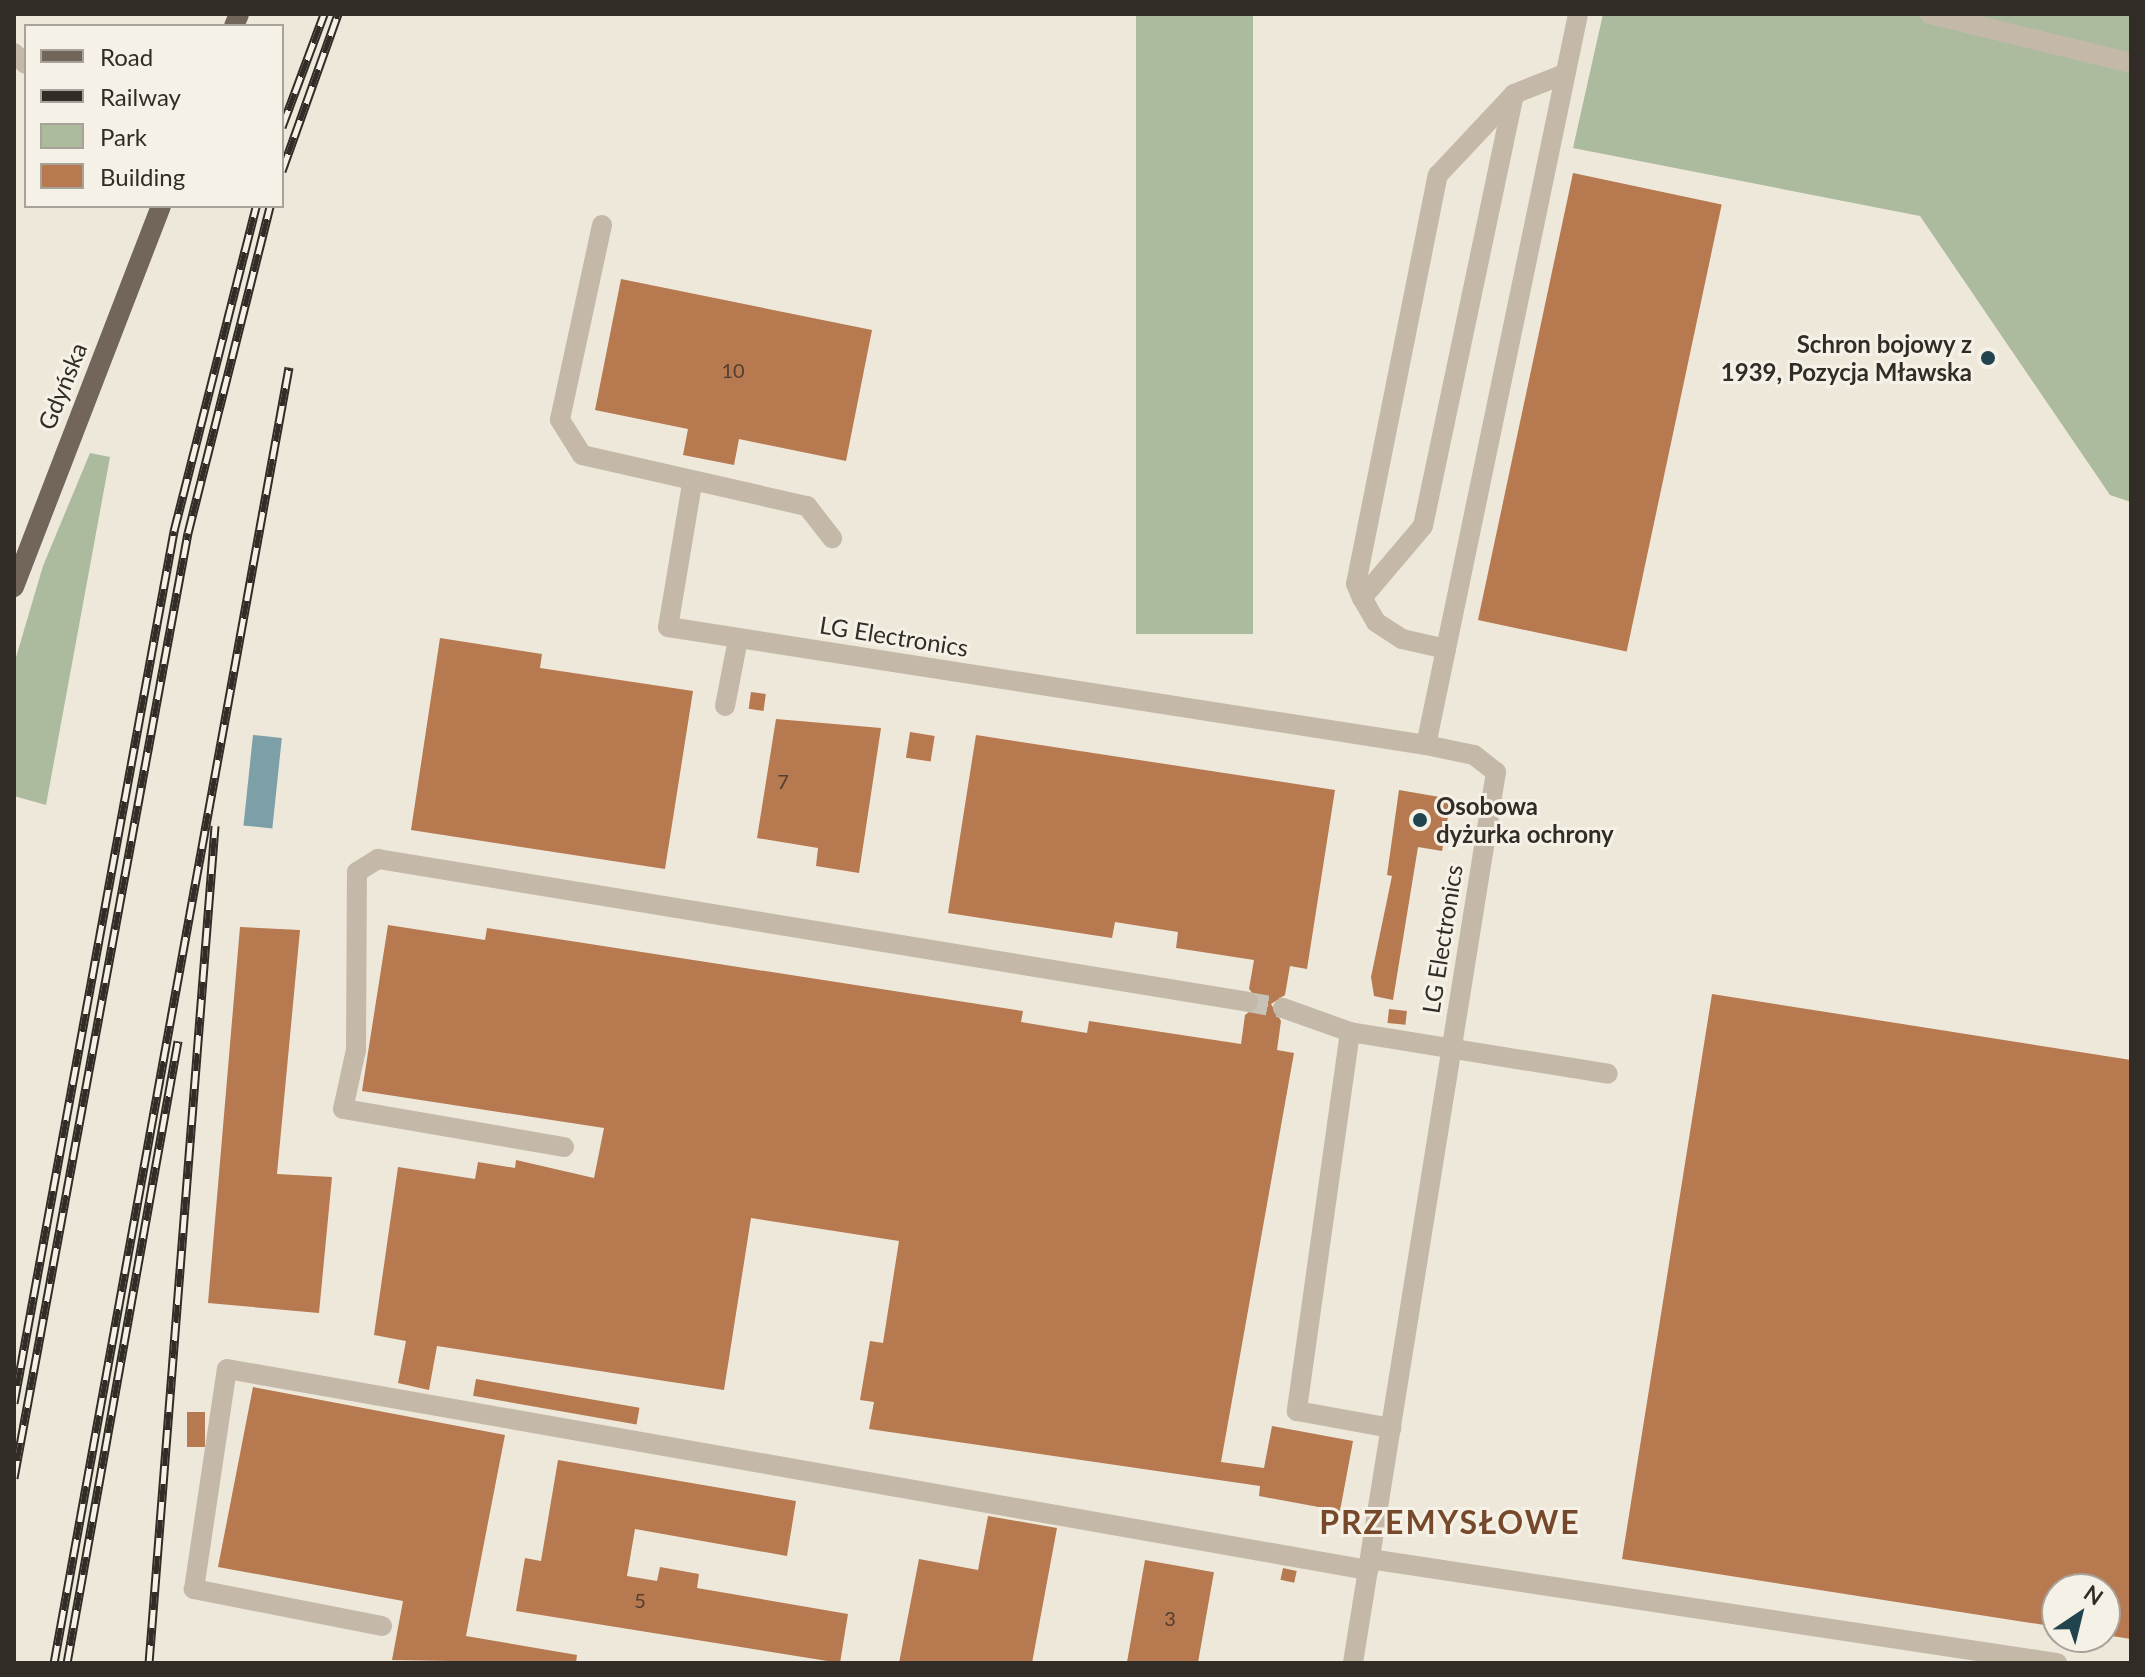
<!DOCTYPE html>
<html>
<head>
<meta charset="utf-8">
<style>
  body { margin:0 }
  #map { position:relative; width:2145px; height:1677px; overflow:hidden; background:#eee8da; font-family:Lato,sans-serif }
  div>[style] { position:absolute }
  .green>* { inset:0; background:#acba9d; transform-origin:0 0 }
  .water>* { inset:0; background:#7d9fa7; transform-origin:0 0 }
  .building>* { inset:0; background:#b67950; transform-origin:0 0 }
  .minor-tunnel>* { height:20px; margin-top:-10px; transform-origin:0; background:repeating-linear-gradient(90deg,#c8c2b6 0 20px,transparent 0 30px) }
  .minor>* { height:20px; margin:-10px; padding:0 10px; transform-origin:10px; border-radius:10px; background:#c4b9a8 }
  .major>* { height:20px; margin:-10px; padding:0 10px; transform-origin:10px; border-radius:10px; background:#72665a }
  .rail>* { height:9px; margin-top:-4.5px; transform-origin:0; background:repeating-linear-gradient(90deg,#f6f1e6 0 18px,#322c27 0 36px); box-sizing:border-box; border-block:2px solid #322c27 }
  .dots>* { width:22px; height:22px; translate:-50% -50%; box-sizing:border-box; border:4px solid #f6f1e6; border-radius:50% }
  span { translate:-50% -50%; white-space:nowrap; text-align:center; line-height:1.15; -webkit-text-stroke:6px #f6f1e6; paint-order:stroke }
  .number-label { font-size:20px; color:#533f31 }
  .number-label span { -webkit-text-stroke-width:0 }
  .poi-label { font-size:24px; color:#322c27; font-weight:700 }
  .right { translate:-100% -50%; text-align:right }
  .left { translate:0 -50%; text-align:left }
  .street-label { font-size:24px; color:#322c27 }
  .district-label { font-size:32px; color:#76492b; font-weight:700; letter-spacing:2px }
  .frame { position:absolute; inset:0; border:16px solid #322c27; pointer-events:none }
  .legend { position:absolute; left:24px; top:24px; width:260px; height:184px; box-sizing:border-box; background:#f6f1e6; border:2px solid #a8a29a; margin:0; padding:10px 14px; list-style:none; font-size:24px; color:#322c27 }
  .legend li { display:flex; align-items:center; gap:16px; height:40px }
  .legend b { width:40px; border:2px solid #a8a29a }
  .north { position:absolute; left:2041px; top:1573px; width:80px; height:80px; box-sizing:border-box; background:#f6f1e6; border:2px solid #a8a29a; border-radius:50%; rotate:35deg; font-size:22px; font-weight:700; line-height:32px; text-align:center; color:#322c27 }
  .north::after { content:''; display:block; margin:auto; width:28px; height:36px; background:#22444e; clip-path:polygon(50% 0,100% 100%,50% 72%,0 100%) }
</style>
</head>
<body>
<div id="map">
  <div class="green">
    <i style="left:1136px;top:14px;width:117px;height:620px"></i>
    <i style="clip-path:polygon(1603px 14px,2131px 14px,2131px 502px,2110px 495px,1920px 216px,1573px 148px)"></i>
    <i style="clip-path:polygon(90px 453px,110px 457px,46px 805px,14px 796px,14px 664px,43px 566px)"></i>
  </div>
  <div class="water">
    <i style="left:253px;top:735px;width:29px;height:91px;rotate:6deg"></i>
  </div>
  <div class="building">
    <i style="left:1573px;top:173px;width:152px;height:457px;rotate:12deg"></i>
    <i style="clip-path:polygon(621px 279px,872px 330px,846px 461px,739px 439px,734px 465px,683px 455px,688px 429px,595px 410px)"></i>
    <i style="clip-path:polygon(440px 638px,542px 654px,540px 668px,693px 691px,665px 869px,411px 830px)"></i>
    <i style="left:751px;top:692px;width:15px;height:17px;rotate:8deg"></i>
    <i style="clip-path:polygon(776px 719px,881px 728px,859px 873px,816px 866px,818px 848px,757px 838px)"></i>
    <i style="left:910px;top:732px;width:25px;height:26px;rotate:9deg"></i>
    <i style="clip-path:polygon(976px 735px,1335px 790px,1307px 969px,1290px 966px,1285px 995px,1271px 1004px,1281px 1021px,1277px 1050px,1294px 1053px,1221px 1462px,1264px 1468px,1272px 1426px,1353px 1441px,1340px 1511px,1259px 1496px,1260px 1486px,869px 1429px,874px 1402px,860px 1400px,870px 1341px,883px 1343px,899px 1241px,751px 1218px,724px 1390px,437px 1346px,429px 1390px,398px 1383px,406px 1341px,374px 1335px,398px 1167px,475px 1179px,478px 1162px,515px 1168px,516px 1160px,594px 1178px,604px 1128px,362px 1091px,388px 925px,485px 940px,487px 928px,1023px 1011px,1021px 1022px,1087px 1033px,1089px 1021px,1241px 1044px,1245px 1015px,1261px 1003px,1249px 989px,1254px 960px,1176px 948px,1178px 932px,1115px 922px,1112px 938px,948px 913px)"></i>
    <i style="clip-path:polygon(1399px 790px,1451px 799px,1442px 851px,1418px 847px,1393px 1000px,1374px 996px,1371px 977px,1392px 876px,1387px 875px)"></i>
    <i style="clip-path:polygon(240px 927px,300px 930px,277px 1174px,332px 1177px,319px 1313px,208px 1303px)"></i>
    <i style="clip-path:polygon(1712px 994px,2131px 1060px,2131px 1639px,2105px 1635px,2105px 1589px,2057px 1589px,2057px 1627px,1622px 1559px)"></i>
    <i style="left:1389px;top:1009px;width:18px;height:14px;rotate:6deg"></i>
    <i style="left:476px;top:1379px;width:166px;height:17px;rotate:10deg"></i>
    <i style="clip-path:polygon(253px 1387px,505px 1435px,466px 1636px,577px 1655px,576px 1663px,392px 1660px,403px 1601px,218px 1567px)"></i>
    <i style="left:187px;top:1412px;width:18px;height:35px"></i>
    <i style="clip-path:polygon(558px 1460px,796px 1501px,787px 1556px,635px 1529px,627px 1576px,657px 1581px,660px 1567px,699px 1574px,697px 1588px,848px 1614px,840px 1663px,516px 1611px,525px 1558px,541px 1561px)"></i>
    <i style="clip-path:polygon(988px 1516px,1057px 1528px,1032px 1663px,899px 1663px,919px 1559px,978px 1570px)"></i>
    <i style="left:1145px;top:1560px;width:70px;height:105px;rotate:10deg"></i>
    <i style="left:1283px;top:1568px;width:14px;height:12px;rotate:12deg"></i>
  </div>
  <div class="minor-tunnel">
    <i style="left:1248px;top:1002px;width:36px;rotate:10deg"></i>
  </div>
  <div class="minor">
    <i style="left:1930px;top:14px;width:207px;rotate:13.7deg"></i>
    <i style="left:14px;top:53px;width:16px;rotate:43deg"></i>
    <i style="left:602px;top:225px;width:199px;rotate:102.2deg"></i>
    <i style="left:560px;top:420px;width:41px;rotate:57.8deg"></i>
    <i style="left:582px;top:455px;width:231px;rotate:12.8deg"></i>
    <i style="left:807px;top:506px;width:41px;rotate:52deg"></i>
    <i style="left:692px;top:484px;width:145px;rotate:99.5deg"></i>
    <i style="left:668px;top:627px;width:767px;rotate:8.85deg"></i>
    <i style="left:1426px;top:745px;width:49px;rotate:11.8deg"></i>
    <i style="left:1474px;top:755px;width:28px;rotate:38deg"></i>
    <i style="left:1496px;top:772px;width:902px;rotate:99.12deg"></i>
    <i style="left:1362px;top:598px;width:15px;rotate:-113deg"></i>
    <i style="left:1356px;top:584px;width:417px;rotate:-78.7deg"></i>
    <i style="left:1438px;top:175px;width:111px;rotate:-46.8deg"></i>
    <i style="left:1446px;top:649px;width:45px;rotate:-167.2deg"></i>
    <i style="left:1402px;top:639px;width:31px;rotate:-147deg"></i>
    <i style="left:1376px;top:622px;width:28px;rotate:-120deg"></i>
    <i style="left:1362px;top:598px;width:94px;rotate:-49.7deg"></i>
    <i style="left:1423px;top:526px;width:441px;rotate:-78.1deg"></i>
    <i style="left:1514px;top:94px;width:52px;rotate:-21.6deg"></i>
    <i style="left:725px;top:706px;width:68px;rotate:-79deg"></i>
    <i style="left:1426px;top:745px;width:747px;rotate:-78.25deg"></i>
    <i style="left:1283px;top:1008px;width:71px;rotate:19.7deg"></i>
    <i style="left:1350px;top:1032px;width:261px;rotate:9.2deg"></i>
    <i style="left:1350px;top:1032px;width:383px;rotate:98deg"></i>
    <i style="left:1297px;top:1411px;width:96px;rotate:10.3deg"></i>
    <i style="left:564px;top:1147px;width:224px;rotate:-170.2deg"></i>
    <i style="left:343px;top:1109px;width:60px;rotate:-77.6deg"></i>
    <i style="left:356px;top:1050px;width:178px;rotate:-89.7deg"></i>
    <i style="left:357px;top:872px;width:25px;rotate:-32deg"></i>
    <i style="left:378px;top:859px;width:882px;rotate:9.33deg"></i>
    <i style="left:1370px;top:1559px;width:695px;rotate:8.61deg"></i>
    <i style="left:382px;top:1626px;width:192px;rotate:-168.9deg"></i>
    <i style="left:194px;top:1589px;width:222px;rotate:-81.5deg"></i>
    <i style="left:227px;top:1369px;width:1159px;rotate:9.99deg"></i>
  </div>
  <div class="major">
    <i style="left:234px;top:26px;width:13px;rotate:-67deg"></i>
    <i style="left:14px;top:587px;width:408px;rotate:-68.9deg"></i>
  </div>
  <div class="rail">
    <i style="left:282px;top:127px;width:121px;rotate:-69.6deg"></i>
    <i style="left:282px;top:171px;width:167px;rotate:-70.4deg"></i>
    <i style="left:14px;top:1403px;width:887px;rotate:-79.6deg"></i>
    <i style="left:174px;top:531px;width:335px;rotate:-75.8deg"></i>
    <i style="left:14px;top:1478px;width:961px;rotate:-79.57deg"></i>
    <i style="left:188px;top:533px;width:337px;rotate:-75.9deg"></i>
    <i style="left:54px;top:1663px;width:1317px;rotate:-79.72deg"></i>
    <i style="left:67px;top:1663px;width:632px;rotate:-79.88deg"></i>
    <i style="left:149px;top:1663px;width:840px;rotate:-85.49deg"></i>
  </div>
  <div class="dots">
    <i style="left:1988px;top:358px;background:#22444e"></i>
    <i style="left:1420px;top:820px;background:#22444e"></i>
  </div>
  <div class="number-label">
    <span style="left:733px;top:370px">10</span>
    <span style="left:783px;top:781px">7</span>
    <span style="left:640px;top:1600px">5</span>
    <span style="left:1170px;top:1618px">3</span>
  </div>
  <div class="poi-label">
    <span class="right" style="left:1972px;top:358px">Schron bojowy z<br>1939, Pozycja Mławska</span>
    <span class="left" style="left:1436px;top:820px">Osobowa<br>dyżurka ochrony</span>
  </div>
  <div class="street-label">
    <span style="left:62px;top:386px;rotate:-68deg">Gdyńska</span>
    <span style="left:894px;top:636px;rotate:9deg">LG Electronics</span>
    <span style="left:1442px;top:939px;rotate:-81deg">LG Electronics</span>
  </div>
  <div class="district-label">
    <span style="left:1450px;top:1522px">PRZEMYSŁOWE</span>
  </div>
  <div class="frame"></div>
  <ul class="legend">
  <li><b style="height:10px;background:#72665a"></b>Road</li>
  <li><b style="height:10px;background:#322c27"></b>Railway</li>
  <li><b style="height:22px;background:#acba9d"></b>Park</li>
  <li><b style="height:22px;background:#b67950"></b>Building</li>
  </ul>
  <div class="north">N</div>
</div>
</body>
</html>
